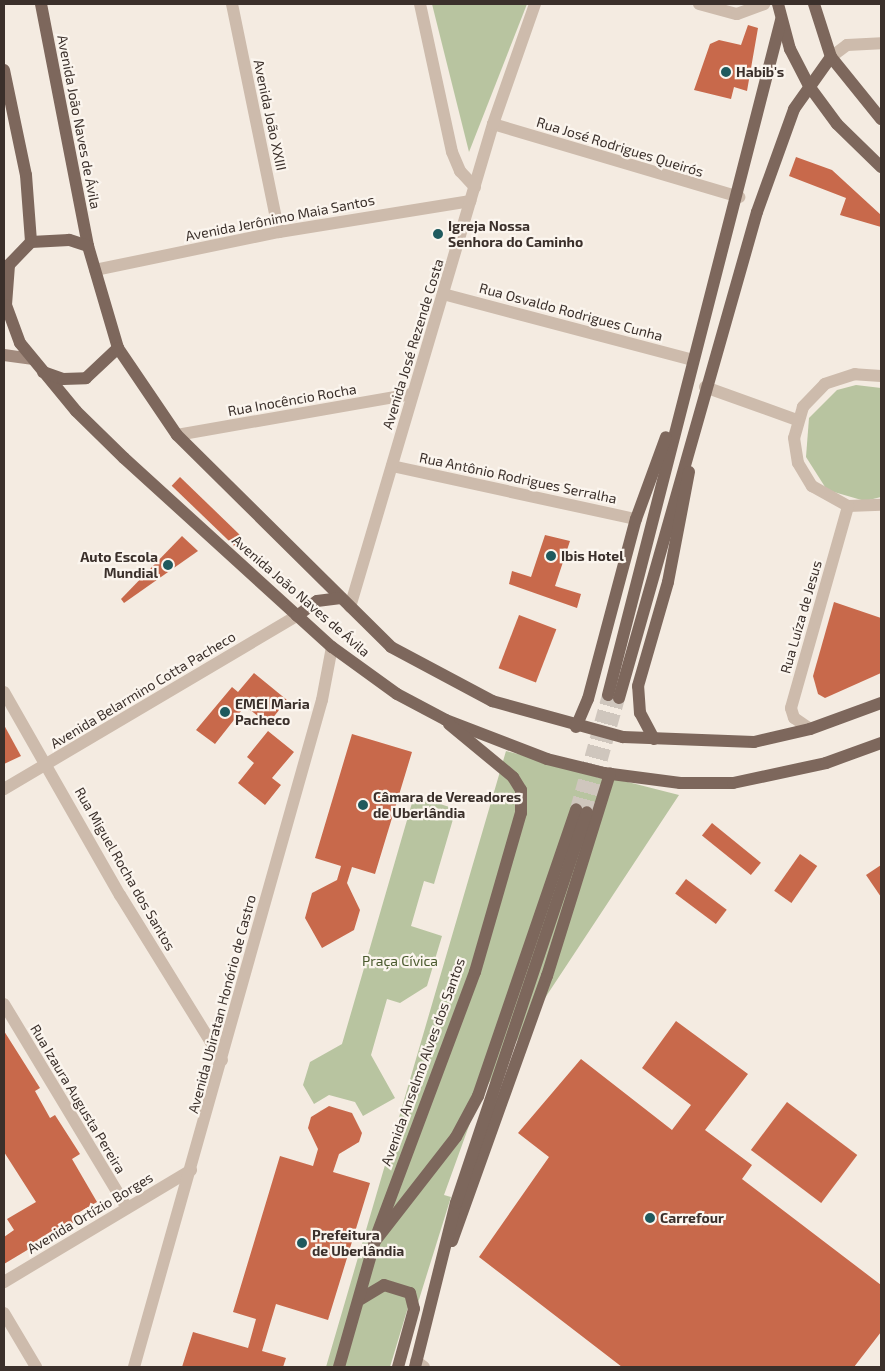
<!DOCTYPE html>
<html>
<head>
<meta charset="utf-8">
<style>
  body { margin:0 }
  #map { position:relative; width:885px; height:1371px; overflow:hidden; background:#f4ebe1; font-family:"Exo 2",sans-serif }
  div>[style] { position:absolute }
  .green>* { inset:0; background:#b8c4a0 }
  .building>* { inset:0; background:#c8694b; transform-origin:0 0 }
  .primary-tunnel>* { height:12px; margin-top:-6px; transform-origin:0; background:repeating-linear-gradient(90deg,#cfc6bd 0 12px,transparent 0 18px) }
  .minor>* { height:12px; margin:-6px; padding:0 6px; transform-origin:6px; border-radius:6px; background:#cdbbac }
  .tertiary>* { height:12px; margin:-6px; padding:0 6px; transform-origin:6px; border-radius:6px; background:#cdbbac }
  .secondary>* { height:12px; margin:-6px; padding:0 6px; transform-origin:6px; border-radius:6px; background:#a18a7d }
  .primary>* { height:12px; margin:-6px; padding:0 6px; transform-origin:6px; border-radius:6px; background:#7d675c }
  .dots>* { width:14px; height:14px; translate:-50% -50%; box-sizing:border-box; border:2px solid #fbf5ee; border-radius:50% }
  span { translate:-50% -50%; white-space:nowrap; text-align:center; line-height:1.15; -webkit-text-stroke:4.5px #fbf5ee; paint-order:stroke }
  .poi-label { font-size:14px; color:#3b302b; font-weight:700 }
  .left { translate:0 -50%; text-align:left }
  .right { translate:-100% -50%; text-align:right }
  .street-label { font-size:14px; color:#3b302b }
  .park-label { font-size:14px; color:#4a5a2e }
  .frame { position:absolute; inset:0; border:5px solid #3b302b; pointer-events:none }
</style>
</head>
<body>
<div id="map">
  <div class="green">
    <i style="clip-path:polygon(432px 4px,527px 4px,469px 152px)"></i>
    <i style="clip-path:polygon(856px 385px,881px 388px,881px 497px,865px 501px,827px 490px,806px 457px,809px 418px,837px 390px)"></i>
    <i style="clip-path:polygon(506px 751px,679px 795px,479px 1098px,444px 1195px,451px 1197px,417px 1306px,409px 1304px,390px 1367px,326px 1367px)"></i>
    <i style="clip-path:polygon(414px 796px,456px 809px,434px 884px,424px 881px,411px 926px,442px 936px,427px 986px,400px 1003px,387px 999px,371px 1055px,395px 1098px,363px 1116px,355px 1102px,329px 1095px,314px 1104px,303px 1085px,310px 1062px,342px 1044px)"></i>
  </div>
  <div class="building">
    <i style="clip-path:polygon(748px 25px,758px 28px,747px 91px,734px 87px,731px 99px,694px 90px,710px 44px,719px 40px,741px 45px)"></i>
    <i style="clip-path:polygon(796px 157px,832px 170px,881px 215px,881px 227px,840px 215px,846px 198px,789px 176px)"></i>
    <i style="left:180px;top:477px;width:87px;height:12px;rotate:44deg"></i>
    <i style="clip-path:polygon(545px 535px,570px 541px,555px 586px,581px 594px,577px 608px,509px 584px,512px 571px,531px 577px)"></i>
    <i style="clip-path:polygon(182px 536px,198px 551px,124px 603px,121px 599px)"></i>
    <i style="clip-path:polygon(834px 602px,881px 618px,881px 673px,825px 698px,818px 694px,813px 676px)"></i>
    <i style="left:519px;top:615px;width:40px;height:57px;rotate:21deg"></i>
    <i style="clip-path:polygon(254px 673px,287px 700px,268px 724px,245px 706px,215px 744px,196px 730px,232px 687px,238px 692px)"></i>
    <i style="clip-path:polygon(4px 725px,21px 756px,4px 764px)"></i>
    <i style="clip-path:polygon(268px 731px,294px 752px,272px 778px,281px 785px,265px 805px,238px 783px,254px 763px,247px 757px)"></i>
    <i style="clip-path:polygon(352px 734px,412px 752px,375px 874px,352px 867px,347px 883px,360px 910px,354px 930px,322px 948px,305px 918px,312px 893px,337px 880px,341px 866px,315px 858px)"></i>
    <i style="left:712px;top:823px;width:63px;height:16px;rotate:39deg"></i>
    <i style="left:800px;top:854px;width:21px;height:45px;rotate:35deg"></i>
    <i style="clip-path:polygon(881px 865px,881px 897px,866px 875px)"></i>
    <i style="left:686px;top:879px;width:51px;height:18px;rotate:37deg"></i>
    <i style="clip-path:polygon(676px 1021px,748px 1074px,705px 1130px,752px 1165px,742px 1179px,881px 1285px,881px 1332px,854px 1367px,622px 1367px,479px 1257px,549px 1157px,518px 1133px,581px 1059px,672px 1130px,691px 1105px,642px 1068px)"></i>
    <i style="clip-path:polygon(4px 1031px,40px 1088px,35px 1091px,50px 1118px,55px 1115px,80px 1154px,72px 1159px,97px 1202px,76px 1214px,79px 1219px,4px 1264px,4px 1237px,14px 1230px,7px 1219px,36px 1202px,4px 1152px)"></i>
    <i style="left:787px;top:1102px;width:88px;height:60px;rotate:37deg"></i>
    <i style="clip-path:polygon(329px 1106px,352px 1113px,362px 1133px,359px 1142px,339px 1154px,333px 1172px,370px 1183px,328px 1320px,276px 1304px,262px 1351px,286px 1358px,283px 1367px,182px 1367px,193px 1332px,248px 1348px,256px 1319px,233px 1312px,280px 1156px,313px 1166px,318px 1149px,308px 1128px,311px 1117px)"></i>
  </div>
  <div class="primary-tunnel">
    <i style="left:576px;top:809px;width:118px;rotate:-74.3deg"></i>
    <i style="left:587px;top:812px;width:118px;rotate:-74.3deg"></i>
  </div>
  <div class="minor">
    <i style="left:232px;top:4px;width:233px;rotate:78.4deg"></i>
    <i style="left:420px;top:4px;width:151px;rotate:77.8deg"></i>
    <i style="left:452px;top:152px;width:21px;rotate:67deg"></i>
    <i style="left:460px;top:171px;width:22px;rotate:47deg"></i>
    <i style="left:699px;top:4px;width:39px;rotate:15deg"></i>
    <i style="left:737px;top:14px;width:29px;rotate:-20deg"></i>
    <i style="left:831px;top:57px;width:20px;rotate:-37deg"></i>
    <i style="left:847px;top:45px;width:34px;rotate:-3deg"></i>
    <i style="left:493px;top:124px;width:257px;rotate:16.5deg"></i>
    <i style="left:95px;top:270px;width:188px;rotate:-11.7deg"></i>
    <i style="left:279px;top:232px;width:194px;rotate:-9.2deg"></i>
    <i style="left:443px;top:294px;width:258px;rotate:14.8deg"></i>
    <i style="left:881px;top:376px;width:26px;rotate:-176deg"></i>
    <i style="left:855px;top:374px;width:32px;rotate:162deg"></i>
    <i style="left:825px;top:384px;width:32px;rotate:134deg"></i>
    <i style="left:803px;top:407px;width:32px;rotate:106deg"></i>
    <i style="left:794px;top:438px;width:25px;rotate:81deg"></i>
    <i style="left:798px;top:463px;width:27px;rotate:59deg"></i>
    <i style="left:812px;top:486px;width:41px;rotate:29.1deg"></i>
    <i style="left:848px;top:506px;width:33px;rotate:-2deg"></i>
    <i style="left:705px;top:387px;width:98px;rotate:19.7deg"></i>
    <i style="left:177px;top:435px;width:239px;rotate:-9.9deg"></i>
    <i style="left:392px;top:466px;width:250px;rotate:12.3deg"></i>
    <i style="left:350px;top:607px;width:504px;rotate:-73.51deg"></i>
    <i style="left:493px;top:124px;width:127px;rotate:-70.7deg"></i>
    <i style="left:4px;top:692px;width:234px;rotate:60.3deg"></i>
    <i style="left:120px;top:895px;width:194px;rotate:58.3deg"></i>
    <i style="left:810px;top:729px;width:19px;rotate:-145deg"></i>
    <i style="left:794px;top:718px;width:10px;rotate:-107deg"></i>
    <i style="left:791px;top:708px;width:210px;rotate:-74.2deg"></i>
    <i style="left:4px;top:1004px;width:238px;rotate:58.9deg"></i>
    <i style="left:4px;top:1282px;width:218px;rotate:-30.9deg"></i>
    <i style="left:4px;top:1313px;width:63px;rotate:59.3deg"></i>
    <i style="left:416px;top:1361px;width:10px;rotate:37deg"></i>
    <i style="left:134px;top:1367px;width:693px;rotate:-74.26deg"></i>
    <i style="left:322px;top:700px;width:54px;rotate:-79.3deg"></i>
  </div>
  <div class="tertiary">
    <i style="left:4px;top:789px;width:340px;rotate:-30.6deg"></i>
  </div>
  <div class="secondary">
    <i style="left:4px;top:355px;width:28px;rotate:8deg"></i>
  </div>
  <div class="primary">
    <i style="left:41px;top:4px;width:247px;rotate:79deg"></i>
    <i style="left:88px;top:246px;width:106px;rotate:73.6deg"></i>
    <i style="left:118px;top:348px;width:105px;rotate:55.9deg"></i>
    <i style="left:177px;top:435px;width:301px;rotate:44.7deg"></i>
    <i style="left:391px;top:647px;width:115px;rotate:28.1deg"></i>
    <i style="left:492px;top:701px;width:136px;rotate:15.4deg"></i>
    <i style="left:623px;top:737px;width:131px;rotate:2.2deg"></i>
    <i style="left:754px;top:742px;width:57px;rotate:-13.1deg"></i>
    <i style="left:810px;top:729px;width:76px;rotate:-20.1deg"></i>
    <i style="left:778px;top:4px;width:47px;rotate:75.1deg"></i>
    <i style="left:790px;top:49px;width:42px;rotate:62.8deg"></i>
    <i style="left:809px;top:86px;width:47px;rotate:53.6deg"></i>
    <i style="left:837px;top:124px;width:62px;rotate:44.3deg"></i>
    <i style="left:814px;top:4px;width:56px;rotate:72.2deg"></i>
    <i style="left:831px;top:57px;width:80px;rotate:51.1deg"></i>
    <i style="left:4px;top:70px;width:107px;rotate:78.2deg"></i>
    <i style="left:26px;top:175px;width:67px;rotate:85.7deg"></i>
    <i style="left:88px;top:246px;width:20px;rotate:-162deg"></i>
    <i style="left:69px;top:240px;width:38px;rotate:177deg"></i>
    <i style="left:31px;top:242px;width:32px;rotate:134deg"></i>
    <i style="left:9px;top:265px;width:40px;rotate:94.3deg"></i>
    <i style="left:6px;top:305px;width:40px;rotate:69.8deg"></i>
    <i style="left:20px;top:343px;width:88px;rotate:50.5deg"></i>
    <i style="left:76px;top:411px;width:67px;rotate:44.4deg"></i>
    <i style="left:124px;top:458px;width:281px;rotate:42.3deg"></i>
    <i style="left:332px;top:647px;width:80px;rotate:35.9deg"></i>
    <i style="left:397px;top:694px;width:55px;rotate:28deg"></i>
    <i style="left:446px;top:720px;width:108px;rotate:21.1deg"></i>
    <i style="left:547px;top:759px;width:59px;rotate:13.8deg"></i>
    <i style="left:604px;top:773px;width:77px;rotate:7.5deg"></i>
    <i style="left:680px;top:783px;width:53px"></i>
    <i style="left:733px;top:783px;width:95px;rotate:-12.1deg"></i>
    <i style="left:826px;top:763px;width:59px;rotate:-20deg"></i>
    <i style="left:43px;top:372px;width:21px;rotate:19deg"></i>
    <i style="left:63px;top:379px;width:23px;rotate:-2deg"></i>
    <i style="left:86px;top:378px;width:44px;rotate:-43.2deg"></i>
    <i style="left:297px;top:616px;width:25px;rotate:-37deg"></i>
    <i style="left:317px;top:601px;width:24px;rotate:-7deg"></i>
    <i style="left:608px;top:695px;width:697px;rotate:-75.62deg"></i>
    <i style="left:619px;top:698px;width:505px;rotate:-74.15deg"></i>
    <i style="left:757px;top:212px;width:109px;rotate:-70.2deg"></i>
    <i style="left:794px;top:109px;width:64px;rotate:-54.6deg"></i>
    <i style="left:576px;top:727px;width:30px;rotate:-67deg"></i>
    <i style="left:588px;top:699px;width:186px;rotate:-75.1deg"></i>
    <i style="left:636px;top:519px;width:87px;rotate:-69.9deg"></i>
    <i style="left:654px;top:739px;width:30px;rotate:-118deg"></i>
    <i style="left:640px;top:713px;width:27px;rotate:-94deg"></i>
    <i style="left:638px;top:686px;width:108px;rotate:-73.9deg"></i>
    <i style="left:668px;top:582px;width:112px;rotate:-79.2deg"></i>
    <i style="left:377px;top:1234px;width:280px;rotate:-69.5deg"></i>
    <i style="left:475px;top:972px;width:166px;rotate:-73.9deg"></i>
    <i style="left:521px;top:813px;width:23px;rotate:-90deg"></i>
    <i style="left:521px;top:790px;width:15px;rotate:-122deg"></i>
    <i style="left:513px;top:777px;width:83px;rotate:-140.4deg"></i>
    <i style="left:452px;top:1241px;width:282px;rotate:-70.3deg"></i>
    <i style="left:547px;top:976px;width:212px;rotate:-72.7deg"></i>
    <i style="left:359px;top:1300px;width:29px;rotate:-31deg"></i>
    <i style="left:384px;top:1285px;width:27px;rotate:17deg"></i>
    <i style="left:410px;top:1293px;width:16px;rotate:76deg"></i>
    <i style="left:414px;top:1309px;width:60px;rotate:105.4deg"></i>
    <i style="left:339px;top:1367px;width:131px;rotate:-74.1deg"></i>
    <i style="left:375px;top:1241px;width:132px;rotate:-52.1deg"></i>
    <i style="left:456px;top:1137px;width:47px;rotate:-61.8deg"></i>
    <i style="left:478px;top:1096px;width:303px;rotate:-71.1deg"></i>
    <i style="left:415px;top:1367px;width:169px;rotate:-76deg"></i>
    <i style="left:456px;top:1203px;width:412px;rotate:-71.5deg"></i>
  </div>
  <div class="dots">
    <i style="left:726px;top:72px;background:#1f5a5e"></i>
    <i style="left:438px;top:234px;background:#1f5a5e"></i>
    <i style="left:551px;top:556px;background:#1f5a5e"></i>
    <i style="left:168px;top:565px;background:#1f5a5e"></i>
    <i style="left:225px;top:712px;background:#1f5a5e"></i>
    <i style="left:363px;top:805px;background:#1f5a5e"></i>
    <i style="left:650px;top:1218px;background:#1f5a5e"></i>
    <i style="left:302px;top:1243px;background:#1f5a5e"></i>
  </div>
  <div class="poi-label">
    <span class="left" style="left:736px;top:72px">Habib's</span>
    <span class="left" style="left:448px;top:234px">Igreja Nossa<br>Senhora do Caminho</span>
    <span class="left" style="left:561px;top:556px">Ibis Hotel</span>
    <span class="right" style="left:158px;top:565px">Auto Escola<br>Mundial</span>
    <span class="left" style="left:235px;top:712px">EMEI Maria<br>Pacheco</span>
    <span class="left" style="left:373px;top:805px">Câmara de Vereadores<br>de Uberlândia</span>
    <span class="left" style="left:660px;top:1218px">Carrefour</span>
    <span class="left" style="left:312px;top:1243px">Prefeitura<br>de Uberlândia</span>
  </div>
  <div class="street-label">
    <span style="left:270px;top:115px;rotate:78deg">Avenida João XXIII</span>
    <span style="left:79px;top:122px;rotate:79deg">Avenida João Naves de Ávila</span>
    <span style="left:620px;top:147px;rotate:17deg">Rua José Rodrigues Queirós</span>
    <span style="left:280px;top:218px;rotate:-11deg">Avenida Jerônimo Maia Santos</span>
    <span style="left:571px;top:312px;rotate:15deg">Rua Osvaldo Rodrigues Cunha</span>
    <span style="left:413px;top:344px;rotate:-73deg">Avenida José Rezende Costa</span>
    <span style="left:292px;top:400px;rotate:-10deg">Rua Inocêncio Rocha</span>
    <span style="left:518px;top:478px;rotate:12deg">Rua Antônio Rodrigues Serralha</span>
    <span style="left:301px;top:596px;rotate:41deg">Avenida João Naves de Ávila</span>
    <span style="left:801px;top:617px;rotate:-74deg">Rua Luíza de Jesus</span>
    <span style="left:143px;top:690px;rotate:-31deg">Avenida Belarmino Cotta Pacheco</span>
    <span style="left:125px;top:869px;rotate:60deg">Rua Miguel Rocha dos Santos</span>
    <span style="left:222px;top:1004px;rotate:-75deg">Avenida Ubiratan Honório de Castro</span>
    <span style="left:423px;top:1062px;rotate:-70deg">Avenida Anselmo Alves dos Santos</span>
    <span style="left:78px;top:1099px;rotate:59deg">Rua Izaura Augusta Pereira</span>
    <span style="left:90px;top:1213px;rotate:-31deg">Avenida Ortízio Borges</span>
  </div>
  <div class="park-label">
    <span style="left:400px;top:961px">Praça Cívica</span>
  </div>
  <div class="frame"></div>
</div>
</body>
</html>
